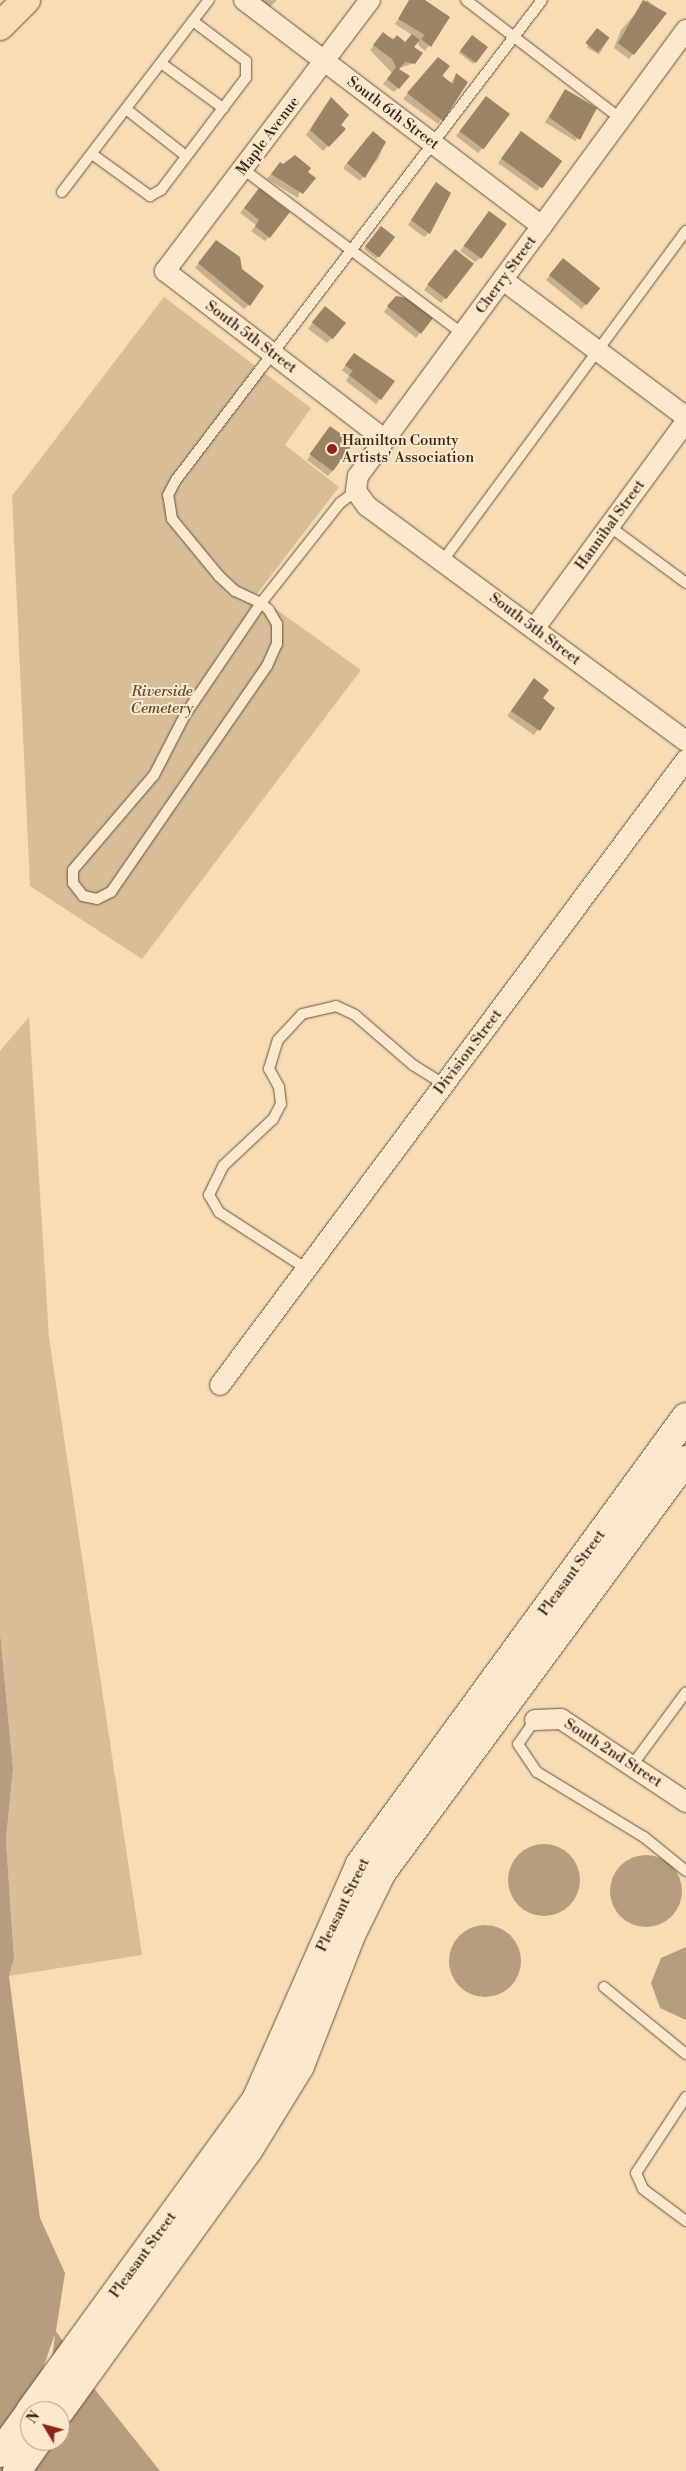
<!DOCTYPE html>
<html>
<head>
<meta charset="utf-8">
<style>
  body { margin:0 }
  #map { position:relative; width:686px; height:2471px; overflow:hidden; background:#f7dcb4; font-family:"Libre Bodoni",serif }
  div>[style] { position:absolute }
  .green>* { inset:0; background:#d7bd98 }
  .water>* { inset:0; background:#b69d7d }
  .round { border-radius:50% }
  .shadow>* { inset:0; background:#0003; transform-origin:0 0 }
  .building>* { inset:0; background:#9b8466; transform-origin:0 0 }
  .roads { filter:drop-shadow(0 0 1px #68523a) drop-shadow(0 0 1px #68523a) }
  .lane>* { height:10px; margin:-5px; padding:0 5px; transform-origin:5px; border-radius:5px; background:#fae8ce }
  .street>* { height:20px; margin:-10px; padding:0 10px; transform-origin:10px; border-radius:10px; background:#fae8ce }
  .secondary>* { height:28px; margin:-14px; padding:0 14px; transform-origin:14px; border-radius:14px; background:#fae8ce }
  .primary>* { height:28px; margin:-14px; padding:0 14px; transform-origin:14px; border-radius:14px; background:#f7dcb4 }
  .dots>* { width:14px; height:14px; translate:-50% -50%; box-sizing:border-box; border:2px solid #fae8ce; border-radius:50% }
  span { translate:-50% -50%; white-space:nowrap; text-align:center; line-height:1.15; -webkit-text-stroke:4px #fae8ce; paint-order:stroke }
  .street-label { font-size:15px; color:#382411 }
  .poi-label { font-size:15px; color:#382411 }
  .left { translate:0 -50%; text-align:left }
  .park-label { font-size:15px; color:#604a33; font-style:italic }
  .north { position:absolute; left:20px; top:2401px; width:50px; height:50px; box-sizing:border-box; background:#fae8ce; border:1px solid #ac9a82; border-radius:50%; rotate:307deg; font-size:14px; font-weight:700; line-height:20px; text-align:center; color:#382411 }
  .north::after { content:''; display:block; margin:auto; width:18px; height:22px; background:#8f2418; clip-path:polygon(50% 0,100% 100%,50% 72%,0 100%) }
</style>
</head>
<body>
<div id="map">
  <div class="green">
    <i style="clip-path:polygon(164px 297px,311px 408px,285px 445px,339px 487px,256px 595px,361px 670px,142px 959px,30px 886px,12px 496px)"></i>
    <i style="clip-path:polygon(29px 1017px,49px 1338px,142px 1955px,9px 1976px,14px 1959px,6px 1840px,13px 1769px,0 1632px,0 1051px)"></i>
  </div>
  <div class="water">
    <i style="clip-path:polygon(0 1632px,13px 1769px,6px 1840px,14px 1959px,9px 1976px,40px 2218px,65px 2273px,56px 2331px,93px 2387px,160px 2471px,16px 2471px,32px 2441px,60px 2441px,60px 2411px,46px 2411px,55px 2334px,7px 2471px,0 2471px)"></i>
    <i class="round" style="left:508px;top:1844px;width:72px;height:72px"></i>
    <i class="round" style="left:610px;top:1855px;width:72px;height:72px"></i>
    <i class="round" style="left:449px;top:1925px;width:72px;height:72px"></i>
    <i style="clip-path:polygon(686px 1947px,686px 2020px,660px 2008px,651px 1983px,661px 1958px)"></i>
  </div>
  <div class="shadow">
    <i style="clip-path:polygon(258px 0,277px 0,269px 8px)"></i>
    <i style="clip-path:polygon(412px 0,424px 0,448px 17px,425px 51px,418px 45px,419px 39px,412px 47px,414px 63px,397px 69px,398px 88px,394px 92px,383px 84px,392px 73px,370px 50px,383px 34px,405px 43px,412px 35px,395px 24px)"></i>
    <i style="clip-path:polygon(647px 0,665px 14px,629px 59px,614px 48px,621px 30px)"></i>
    <i style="left:596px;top:32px;width:14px;height:18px;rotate:30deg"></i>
    <i style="clip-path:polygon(470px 38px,475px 62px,473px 64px,459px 53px)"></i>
    <i style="clip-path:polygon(434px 64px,450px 84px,456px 75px,466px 82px,438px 124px,403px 99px)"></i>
    <i style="left:565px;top:90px;width:36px;height:38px;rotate:32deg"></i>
    <i style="clip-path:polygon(482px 102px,483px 148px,478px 153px,456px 136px)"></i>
    <i style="clip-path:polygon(327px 103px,344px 129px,323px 151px,306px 135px)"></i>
    <i style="clip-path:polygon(368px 137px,385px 142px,378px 159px,360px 181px,343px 168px)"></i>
    <i style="clip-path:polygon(517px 137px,560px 161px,537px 191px,498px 163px)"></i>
    <i style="clip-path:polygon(276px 168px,306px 172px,298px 198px,267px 179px)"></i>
    <i style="clip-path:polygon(436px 184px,429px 233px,424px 237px,408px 225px)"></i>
    <i style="clip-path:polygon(255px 194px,269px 237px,265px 241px,251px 231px,256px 225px,240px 213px)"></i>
    <i style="clip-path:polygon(485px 217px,480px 258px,475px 262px,460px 251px)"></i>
    <i style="clip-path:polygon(380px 230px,378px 257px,376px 259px,364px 249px)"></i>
    <i style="clip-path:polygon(212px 246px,249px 305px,244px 309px,195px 268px)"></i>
    <i style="clip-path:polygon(450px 255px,472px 264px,441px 303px,424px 290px)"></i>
    <i style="left:563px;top:259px;width:46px;height:27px;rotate:39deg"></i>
    <i style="clip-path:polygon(391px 302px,420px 333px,416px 338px,384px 312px)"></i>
    <i style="clip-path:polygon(321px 312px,331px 339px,327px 343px,308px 329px)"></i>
    <i style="clip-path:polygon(350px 359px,380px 399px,376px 404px,346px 381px,349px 376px,342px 370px)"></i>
    <i style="clip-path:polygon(330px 428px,332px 471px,328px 476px,307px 460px)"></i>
    <i style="clip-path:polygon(534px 679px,541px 698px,554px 708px,534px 735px,507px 716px)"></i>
  </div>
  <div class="building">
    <i style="clip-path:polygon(409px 0,425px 0,450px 17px,431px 47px,421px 39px,425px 35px,398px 19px)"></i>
    <i style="clip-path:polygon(643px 0,667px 13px,634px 55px,618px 43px)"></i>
    <i style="left:597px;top:28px;width:16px;height:19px;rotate:38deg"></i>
    <i style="clip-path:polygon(383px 32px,393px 40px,397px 35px,405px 42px,412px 34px,420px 40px,414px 47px,423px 53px,415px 64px,405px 62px,399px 69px,410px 76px,399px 89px,387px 79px,396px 67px,392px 59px,373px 45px)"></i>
    <i style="left:472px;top:35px;width:20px;height:20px;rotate:37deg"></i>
    <i style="clip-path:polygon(438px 57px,450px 66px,442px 76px,453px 84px,456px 73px,468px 82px,443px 121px,407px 93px)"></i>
    <i style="clip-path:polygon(565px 89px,597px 108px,580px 140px,549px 117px)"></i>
    <i style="left:486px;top:96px;width:30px;height:44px;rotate:37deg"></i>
    <i style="clip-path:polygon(331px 97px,349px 115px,341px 125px,346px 129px,329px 147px,310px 130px)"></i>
    <i style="clip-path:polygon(373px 131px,386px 142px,365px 178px,347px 163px)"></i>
    <i style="left:521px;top:131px;width:51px;height:34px;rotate:36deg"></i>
    <i style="clip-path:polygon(295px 155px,311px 168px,308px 172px,316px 178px,303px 194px,271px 174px,280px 162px,283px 164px)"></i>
    <i style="clip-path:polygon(436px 182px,451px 193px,430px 234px,411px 220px)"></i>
    <i style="clip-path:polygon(259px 188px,290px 212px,270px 238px,255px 226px,259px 220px,244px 208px)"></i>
    <i style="left:489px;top:211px;width:22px;height:43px;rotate:36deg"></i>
    <i style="left:381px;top:226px;width:18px;height:26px;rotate:38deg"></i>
    <i style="clip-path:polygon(216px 240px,240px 257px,242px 269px,264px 286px,250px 306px,198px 263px)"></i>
    <i style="left:455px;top:249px;width:24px;height:45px;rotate:38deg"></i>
    <i style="left:563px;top:258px;width:48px;height:22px;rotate:39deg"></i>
    <i style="clip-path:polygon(396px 296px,407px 298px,433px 318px,421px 334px,387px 306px)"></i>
    <i style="left:325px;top:306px;width:27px;height:21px;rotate:39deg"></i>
    <i style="clip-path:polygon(354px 353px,395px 381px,381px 400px,349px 375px,353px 371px,345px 365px)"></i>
    <i style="left:330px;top:426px;width:29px;height:35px;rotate:36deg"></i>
    <i style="clip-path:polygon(534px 678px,549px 690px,543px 698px,555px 708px,540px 731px,511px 711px)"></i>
  </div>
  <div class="roads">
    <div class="lane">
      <i style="left:466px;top:0;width:195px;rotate:37.5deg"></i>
      <i style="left:161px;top:63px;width:77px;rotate:36deg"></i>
      <i style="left:126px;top:109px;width:76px;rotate:38.1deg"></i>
      <i style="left:92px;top:154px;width:72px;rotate:35.9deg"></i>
      <i style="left:150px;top:196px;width:13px;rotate:-29deg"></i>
      <i style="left:161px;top:190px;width:103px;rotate:-52.9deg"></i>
      <i style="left:223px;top:108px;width:38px;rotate:-53deg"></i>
      <i style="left:246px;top:78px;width:17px;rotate:-90deg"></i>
      <i style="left:246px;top:61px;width:66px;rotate:-143deg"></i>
      <i style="left:243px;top:169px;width:275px;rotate:36.9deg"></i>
      <i style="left:62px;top:192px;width:242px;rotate:-52.6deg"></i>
      <i style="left:356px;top:491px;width:20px;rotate:143deg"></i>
      <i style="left:340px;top:503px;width:127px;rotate:128.3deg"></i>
      <i style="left:261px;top:603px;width:135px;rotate:124.2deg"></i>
      <i style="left:185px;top:715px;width:68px;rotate:117.3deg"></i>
      <i style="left:154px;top:775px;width:125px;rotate:130.5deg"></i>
      <i style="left:73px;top:870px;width:13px;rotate:90deg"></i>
      <i style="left:73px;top:883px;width:16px;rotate:52deg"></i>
      <i style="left:83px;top:896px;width:14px;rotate:12deg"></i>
      <i style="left:97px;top:899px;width:16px;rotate:-27deg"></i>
      <i style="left:111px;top:892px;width:275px;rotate:-55.4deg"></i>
      <i style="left:267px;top:666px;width:24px;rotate:-66deg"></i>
      <i style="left:277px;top:644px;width:20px;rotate:-90deg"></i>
      <i style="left:277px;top:624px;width:16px;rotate:-120deg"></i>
      <i style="left:269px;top:610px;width:11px;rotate:-139deg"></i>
      <i style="left:261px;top:603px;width:29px;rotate:-155deg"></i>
      <i style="left:235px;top:591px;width:22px;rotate:-137deg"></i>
      <i style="left:219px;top:576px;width:74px;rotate:-129.5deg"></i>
      <i style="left:172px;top:519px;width:24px;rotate:-99deg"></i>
      <i style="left:168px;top:495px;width:17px;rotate:-62deg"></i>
      <i style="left:176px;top:480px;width:604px;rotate:-52.67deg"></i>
      <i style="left:609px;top:526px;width:96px;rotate:36.5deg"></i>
      <i style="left:444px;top:559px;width:408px;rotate:-53.6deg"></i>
      <i style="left:307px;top:1269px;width:105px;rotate:-147.1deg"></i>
      <i style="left:219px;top:1212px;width:20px;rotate:-120deg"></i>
      <i style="left:209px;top:1195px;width:32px;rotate:-64deg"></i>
      <i style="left:223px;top:1166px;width:69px;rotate:-43.2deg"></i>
      <i style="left:273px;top:1119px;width:17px;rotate:-62deg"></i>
      <i style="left:281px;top:1104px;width:17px;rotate:-97deg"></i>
      <i style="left:279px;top:1087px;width:21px;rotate:-119deg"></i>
      <i style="left:269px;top:1069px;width:30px;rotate:-73deg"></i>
      <i style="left:278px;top:1040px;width:35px;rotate:-47deg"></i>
      <i style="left:302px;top:1014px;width:35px;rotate:-13deg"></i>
      <i style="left:336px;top:1006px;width:21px;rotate:25deg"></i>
      <i style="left:355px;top:1015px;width:77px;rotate:40.8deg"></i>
      <i style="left:413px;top:1065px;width:36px;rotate:32deg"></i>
      <i style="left:535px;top:1720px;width:29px;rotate:125deg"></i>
      <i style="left:518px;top:1744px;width:34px;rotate:56deg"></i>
      <i style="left:537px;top:1772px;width:125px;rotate:31.3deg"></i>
      <i style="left:644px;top:1837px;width:54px;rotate:39deg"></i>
      <i style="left:633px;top:1764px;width:89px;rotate:-53.6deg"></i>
      <i style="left:604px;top:1987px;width:106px;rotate:39.3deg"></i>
      <i style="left:686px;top:2097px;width:91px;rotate:123.3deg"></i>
      <i style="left:636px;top:2173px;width:17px;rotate:66deg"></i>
      <i style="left:643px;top:2189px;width:54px;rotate:36.7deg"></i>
    </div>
    <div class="street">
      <i style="left:244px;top:0;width:374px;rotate:37.2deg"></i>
      <i style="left:370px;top:0;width:340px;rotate:127.1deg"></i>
      <i style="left:165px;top:271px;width:277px;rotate:37.5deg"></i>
      <i style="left:686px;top:30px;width:554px;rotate:126.33deg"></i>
      <i style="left:358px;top:476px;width:15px;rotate:98deg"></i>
      <i style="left:356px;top:491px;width:19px;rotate:54deg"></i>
      <i style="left:367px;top:506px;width:396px;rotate:36.4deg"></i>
      <i style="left:503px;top:280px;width:229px;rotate:36.8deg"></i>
      <i style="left:534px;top:629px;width:258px;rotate:-53.8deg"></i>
      <i style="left:220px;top:1385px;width:780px;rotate:-53.29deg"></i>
      <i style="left:535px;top:1720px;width:26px;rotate:-2deg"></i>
      <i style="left:561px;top:1719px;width:150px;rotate:33.6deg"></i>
    </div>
    <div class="secondary">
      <i style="left:30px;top:2411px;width:384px;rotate:-54deg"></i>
      <i style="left:256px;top:2100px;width:258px;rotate:-66.2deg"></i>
      <i style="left:360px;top:1864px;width:553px;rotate:-53.9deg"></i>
      <i style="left:60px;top:2411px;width:323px;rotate:-54.2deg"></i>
      <i style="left:249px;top:2149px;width:97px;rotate:-58.4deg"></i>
      <i style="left:300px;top:2066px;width:141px;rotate:-68.7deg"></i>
      <i style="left:351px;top:1935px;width:70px;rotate:-63.8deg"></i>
      <i style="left:382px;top:1872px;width:512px;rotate:-53.58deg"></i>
      <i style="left:0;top:2453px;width:51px;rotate:-53.8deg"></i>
      <i style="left:17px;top:2471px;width:37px;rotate:-55deg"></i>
    </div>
    <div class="primary">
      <i style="left:0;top:26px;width:37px;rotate:-45deg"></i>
    </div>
  </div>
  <div class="dots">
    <i style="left:332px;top:449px;background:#8f2418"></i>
  </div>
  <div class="street-label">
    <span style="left:393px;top:113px;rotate:37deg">South 6th Street</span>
    <span style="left:268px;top:136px;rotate:-53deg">Maple Avenue</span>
    <span style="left:506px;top:275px;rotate:-54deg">Cherry Street</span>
    <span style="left:251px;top:337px;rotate:37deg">South 5th Street</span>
    <span style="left:610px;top:525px;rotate:-54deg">Hannibal Street</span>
    <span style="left:535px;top:629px;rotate:37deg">South 5th Street</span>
    <span style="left:468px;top:1052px;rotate:-53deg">Division Street</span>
    <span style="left:572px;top:1573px;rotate:-54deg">Pleasant Street</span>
    <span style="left:613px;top:1753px;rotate:33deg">South 2nd Street</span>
    <span style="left:343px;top:1905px;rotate:-64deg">Pleasant Street</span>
    <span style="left:143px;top:2255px;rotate:-54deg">Pleasant Street</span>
  </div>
  <div class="poi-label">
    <span class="left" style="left:342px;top:449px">Hamilton County<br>Artists' Association</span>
  </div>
  <div class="park-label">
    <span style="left:162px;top:700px">Riverside<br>Cemetery</span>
  </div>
  <div class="north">N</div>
</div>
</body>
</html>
